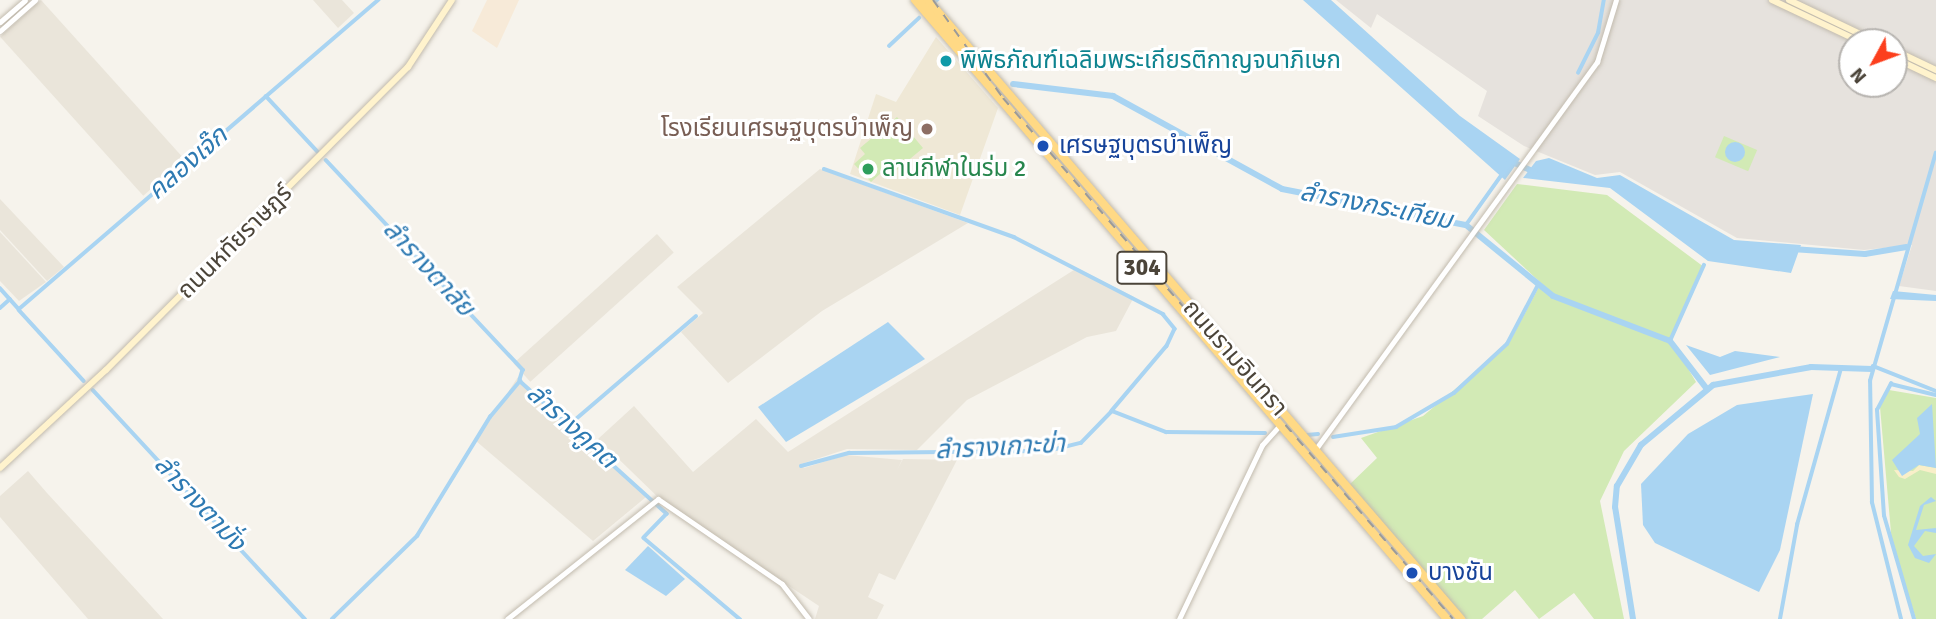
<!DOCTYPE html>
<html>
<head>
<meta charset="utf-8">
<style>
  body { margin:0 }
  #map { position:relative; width:1936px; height:619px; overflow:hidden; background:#f6f3ec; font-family:Signika,"Noto Sans Thai",sans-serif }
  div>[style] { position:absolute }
  .residential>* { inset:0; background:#eae5da; transform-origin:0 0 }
  .commercial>* { inset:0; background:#f7ead8 }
  .industrial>* { inset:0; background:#e6e2dd }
  .education>* { inset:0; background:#efe8d6 }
  .green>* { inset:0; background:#d2eab5; transform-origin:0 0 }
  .sand>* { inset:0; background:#f9efc9 }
  .water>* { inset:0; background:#a9d4f2 }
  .round { border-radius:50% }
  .canal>* { height:3.5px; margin:-1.75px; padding:0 1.75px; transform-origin:1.75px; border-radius:1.75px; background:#a9d4f2 }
  .river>* { height:6px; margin:-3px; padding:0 3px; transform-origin:3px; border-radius:3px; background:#a9d4f2 }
  .roads { filter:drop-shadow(0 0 2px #c2bbae) drop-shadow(0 0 2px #c2bbae) }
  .tertiary>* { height:5px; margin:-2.5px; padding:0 2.5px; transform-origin:2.5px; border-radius:2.5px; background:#fff }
  .secondary>* { height:6px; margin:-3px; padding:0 3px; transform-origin:3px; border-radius:3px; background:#fff3cd }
  .trunk>* { height:8px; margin:-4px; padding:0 4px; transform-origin:4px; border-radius:4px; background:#ffd985 }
  .rail>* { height:2px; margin-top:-1px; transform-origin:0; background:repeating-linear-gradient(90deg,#9a9a9a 0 9px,transparent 0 18px) }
  .dots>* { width:19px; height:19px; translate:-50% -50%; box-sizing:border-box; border:4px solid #fff; border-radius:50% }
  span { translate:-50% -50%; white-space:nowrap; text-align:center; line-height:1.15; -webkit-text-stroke:6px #fff; paint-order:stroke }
  .shield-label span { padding:2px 5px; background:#fff; border:2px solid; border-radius:5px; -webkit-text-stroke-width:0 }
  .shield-label { font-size:23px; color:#4b4439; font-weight:700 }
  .culture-label { font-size:24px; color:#0d838f }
  .left { translate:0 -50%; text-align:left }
  .education-label { font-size:24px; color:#785e54 }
  .right { translate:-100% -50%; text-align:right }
  .transit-label { font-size:24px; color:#164399 }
  .leisure-label { font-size:24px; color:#27864d }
  .street-label { font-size:24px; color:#4b4439 }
  .water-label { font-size:26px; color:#2e7ab2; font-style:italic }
  .north { position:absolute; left:1838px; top:28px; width:70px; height:70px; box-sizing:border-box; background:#fff; border:2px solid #b7b4b0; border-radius:50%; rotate:229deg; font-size:19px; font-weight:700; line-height:28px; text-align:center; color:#4b4439 }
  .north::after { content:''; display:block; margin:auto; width:24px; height:32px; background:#fc3f1d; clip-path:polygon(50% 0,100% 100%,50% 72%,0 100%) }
</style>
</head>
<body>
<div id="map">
  <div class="residential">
    <i style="left:41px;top:0;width:214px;height:55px;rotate:48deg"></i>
    <i style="clip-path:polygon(313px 0,342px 0,354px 13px,338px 28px)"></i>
    <i style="clip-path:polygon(820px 169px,968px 223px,822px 311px,728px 383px,681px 332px,703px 313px,677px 287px)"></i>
    <i style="clip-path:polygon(0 199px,64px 267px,47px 281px,0 230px)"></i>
    <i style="clip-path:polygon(0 232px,46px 282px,19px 301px,0 281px)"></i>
    <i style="left:657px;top:234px;width:25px;height:193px;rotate:48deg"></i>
    <i style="clip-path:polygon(1077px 268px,1134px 297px,1116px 331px,1087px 337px,967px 400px,917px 450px,847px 449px,801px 464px,804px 468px,846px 455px,902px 460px,897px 470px,903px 459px,957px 460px,895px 580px,879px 573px,868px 597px,884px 605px,877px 619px,815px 619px,819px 606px,663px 502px,598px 439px,634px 406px,693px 472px,756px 419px,788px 452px)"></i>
    <i style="clip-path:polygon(518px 377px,646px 497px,593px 541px,476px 441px)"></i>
    <i style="clip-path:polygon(28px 471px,47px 493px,163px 619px,88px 619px,0 517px,0 496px)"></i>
  </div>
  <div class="commercial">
    <i style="clip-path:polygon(487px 0,519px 0,497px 48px,472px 31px)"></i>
  </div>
  <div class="industrial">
    <i style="clip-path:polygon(evenodd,1336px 0,1936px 0,1936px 291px,1899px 286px,1912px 245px,1864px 250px,1737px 238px,1620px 172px,1595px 175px,1524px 146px,1478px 116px,1487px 91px,1377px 14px,1371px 28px,1336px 0,1852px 42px,1894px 42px,1894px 84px,1852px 84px,1852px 42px)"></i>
  </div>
  <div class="education">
    <i style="clip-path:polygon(936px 37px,998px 108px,960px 215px,850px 174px,876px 94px,896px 102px)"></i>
  </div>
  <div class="green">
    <i style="clip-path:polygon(897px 117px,923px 148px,886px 179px,881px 173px,871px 182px,854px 164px,865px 154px,860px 148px)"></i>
    <i style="left:1724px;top:136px;width:36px;height:23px;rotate:23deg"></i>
    <i style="clip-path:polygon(1517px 184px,1607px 195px,1704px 267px,1671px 340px,1696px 382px,1624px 451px,1600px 501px,1624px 619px,1594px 619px,1574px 593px,1539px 619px,1515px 590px,1482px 619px,1466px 619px,1349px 485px,1377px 458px,1361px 438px,1423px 416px,1508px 345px,1541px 283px,1484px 230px)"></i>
    <i style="clip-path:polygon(1889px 390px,1936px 398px,1936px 619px,1916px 619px,1892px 544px,1880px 407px)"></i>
  </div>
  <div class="sand">
    <i style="clip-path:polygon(1919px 465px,1936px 468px,1936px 474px,1920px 470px,1905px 479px,1899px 477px,1894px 470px,1913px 471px)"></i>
  </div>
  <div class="water">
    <i style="clip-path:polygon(1303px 0,1331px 0,1460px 116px,1520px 159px,1505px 180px)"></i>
    <i class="round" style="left:1725px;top:142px;width:20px;height:20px"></i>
    <i style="clip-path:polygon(1549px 158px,1597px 178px,1620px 175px,1734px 240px,1801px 245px,1791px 273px,1708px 261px,1610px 188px,1523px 178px,1536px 161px)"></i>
    <i style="clip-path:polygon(1893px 291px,1936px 295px,1936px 301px,1890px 299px)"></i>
    <i style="clip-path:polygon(888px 322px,925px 359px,786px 442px,758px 407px)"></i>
    <i style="clip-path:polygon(1686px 345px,1720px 357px,1735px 351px,1780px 357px,1710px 375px)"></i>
    <i style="clip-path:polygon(1813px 394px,1780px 550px,1759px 592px,1655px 543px,1643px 525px,1641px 484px,1688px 434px,1737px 405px)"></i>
    <i style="clip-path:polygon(1932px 404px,1936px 468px,1919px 465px,1902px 476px,1892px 460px,1920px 434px,1917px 418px)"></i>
    <i style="clip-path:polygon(1931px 497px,1936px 501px,1924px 505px,1916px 530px,1936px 528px,1936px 533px,1925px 531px,1914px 546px,1923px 556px,1936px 554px,1929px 563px,1915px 558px,1908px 545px,1920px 506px)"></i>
    <i style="clip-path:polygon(648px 546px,685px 579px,666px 596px,625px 570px)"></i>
  </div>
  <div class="canal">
    <i style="left:935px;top:2px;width:3px;rotate:-45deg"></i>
    <i style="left:889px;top:46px;width:41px;rotate:-43deg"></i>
    <i style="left:1578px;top:73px;width:45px;rotate:-63.4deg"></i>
    <i style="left:1598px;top:33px;width:34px;rotate:-80deg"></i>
    <i style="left:266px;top:96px;width:76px;rotate:47.1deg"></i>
    <i style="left:326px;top:160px;width:288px;rotate:46.8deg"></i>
    <i style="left:523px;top:370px;width:10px;rotate:107deg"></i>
    <i style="left:824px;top:169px;width:202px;rotate:19.7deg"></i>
    <i style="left:1014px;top:237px;width:168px;rotate:27.3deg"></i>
    <i style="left:1163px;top:314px;width:19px;rotate:51deg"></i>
    <i style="left:1175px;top:329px;width:19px;rotate:115deg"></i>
    <i style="left:1167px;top:346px;width:85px;rotate:130.2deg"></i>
    <i style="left:1466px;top:225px;width:64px;rotate:-54.6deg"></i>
    <i style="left:0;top:288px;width:28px;rotate:48deg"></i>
    <i style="left:19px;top:309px;width:474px;rotate:-40.7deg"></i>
    <i style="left:0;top:308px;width:13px;rotate:-42deg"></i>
    <i style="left:19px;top:310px;width:96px;rotate:47.5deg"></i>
    <i style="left:1670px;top:341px;width:83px;rotate:-65.9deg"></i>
    <i style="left:1873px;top:366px;width:68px;rotate:21.6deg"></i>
    <i style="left:93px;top:390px;width:312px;rotate:47.2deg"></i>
    <i style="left:569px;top:425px;width:167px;rotate:-40.6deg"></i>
    <i style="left:1307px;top:435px;width:11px;rotate:-5deg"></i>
    <i style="left:1333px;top:437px;width:64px;rotate:-9deg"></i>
    <i style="left:1396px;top:427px;width:67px;rotate:-30.4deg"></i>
    <i style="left:1454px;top:393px;width:72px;rotate:-42.8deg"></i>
    <i style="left:1507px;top:344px;width:67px;rotate:-62.3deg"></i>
    <i style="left:801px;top:466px;width:50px;rotate:-15.2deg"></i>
    <i style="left:849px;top:453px;width:199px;rotate:-0.6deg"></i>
    <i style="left:1048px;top:451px;width:34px;rotate:-14deg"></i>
    <i style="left:1081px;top:443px;width:45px;rotate:-45.9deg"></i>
    <i style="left:1112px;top:411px;width:58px;rotate:21.3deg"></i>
    <i style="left:1166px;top:432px;width:99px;rotate:0.6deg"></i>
    <i style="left:332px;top:619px;width:119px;rotate:-44.3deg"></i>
    <i style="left:417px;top:536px;width:140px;rotate:-58.5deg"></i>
    <i style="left:490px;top:417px;width:47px;rotate:-50.2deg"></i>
    <i style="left:520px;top:381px;width:198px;rotate:42.1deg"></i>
    <i style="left:667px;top:514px;width:33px;rotate:134deg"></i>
    <i style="left:644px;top:538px;width:126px;rotate:40.2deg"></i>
    <i style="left:1780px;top:619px;width:96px;rotate:-79.7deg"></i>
    <i style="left:1797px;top:525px;width:163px;rotate:-74.3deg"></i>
    <i style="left:1901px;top:619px;width:120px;rotate:-104deg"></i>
    <i style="left:1872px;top:503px;width:122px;rotate:-90.9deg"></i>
    <i style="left:1870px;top:381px;width:237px;rotate:-73.9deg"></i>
    <i style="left:1914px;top:619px;width:107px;rotate:-106.2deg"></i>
    <i style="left:1884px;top:516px;width:106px;rotate:-93.8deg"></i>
    <i style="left:1877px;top:410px;width:30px;rotate:-62deg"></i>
    <i style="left:1891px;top:384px;width:46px;rotate:13.7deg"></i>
  </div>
  <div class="river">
    <i style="left:1013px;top:84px;width:101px;rotate:6.8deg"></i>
    <i style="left:1113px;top:96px;width:193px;rotate:28.8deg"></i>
    <i style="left:1282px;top:189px;width:187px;rotate:11.1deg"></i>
    <i style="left:1466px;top:225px;width:112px;rotate:39.2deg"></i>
    <i style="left:1553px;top:296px;width:125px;rotate:21deg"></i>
    <i style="left:1670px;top:341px;width:61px;rotate:52.4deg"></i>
    <i style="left:1510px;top:161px;width:27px;rotate:24deg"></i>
    <i style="left:1792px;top:249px;width:73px;rotate:3.9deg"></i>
    <i style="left:1865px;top:254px;width:42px;rotate:-9.7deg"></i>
    <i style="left:1633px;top:619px;width:113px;rotate:-99.1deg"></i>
    <i style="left:1615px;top:507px;width:21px;rotate:-85deg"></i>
    <i style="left:1617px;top:486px;width:48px;rotate:-59.7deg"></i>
    <i style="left:1641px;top:445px;width:94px;rotate:-39.8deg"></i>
    <i style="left:1713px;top:385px;width:100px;rotate:-10.4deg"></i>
    <i style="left:1811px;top:367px;width:61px;rotate:1.9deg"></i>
  </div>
  <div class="roads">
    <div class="tertiary">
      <i style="left:0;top:22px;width:33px;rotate:-41deg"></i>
      <i style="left:0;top:31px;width:47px;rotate:-41.5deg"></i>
      <i style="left:1315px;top:450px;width:480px;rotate:-54deg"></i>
      <i style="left:1597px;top:62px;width:65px;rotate:-73deg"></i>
      <i style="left:507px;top:619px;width:193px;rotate:-38.5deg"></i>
      <i style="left:658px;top:499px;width:150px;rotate:34.4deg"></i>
      <i style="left:782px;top:584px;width:44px;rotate:52.4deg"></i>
      <i style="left:1179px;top:619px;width:193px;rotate:-64.5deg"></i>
      <i style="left:1262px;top:445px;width:25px;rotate:-48deg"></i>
    </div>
    <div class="secondary">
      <i style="left:1772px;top:0;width:98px;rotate:25.3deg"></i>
      <i style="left:1789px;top:0;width:98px;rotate:25.5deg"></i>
      <i style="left:1894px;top:50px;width:47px;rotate:25.5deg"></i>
      <i style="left:1894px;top:58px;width:47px;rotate:25.5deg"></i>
      <i style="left:0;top:468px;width:144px;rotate:-42.8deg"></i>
      <i style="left:106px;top:370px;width:428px;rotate:-45.1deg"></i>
      <i style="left:408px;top:67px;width:80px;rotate:-56.7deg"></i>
    </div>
    <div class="trunk">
      <i style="left:915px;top:0;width:816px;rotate:49.32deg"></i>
      <i style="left:921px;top:0;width:61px;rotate:49deg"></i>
      <i style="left:928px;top:0;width:817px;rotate:49.27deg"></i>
    </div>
  </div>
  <div class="rail">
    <i style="left:933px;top:0;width:120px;rotate:54.5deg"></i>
    <i style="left:1003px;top:98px;width:688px;rotate:49.18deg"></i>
  </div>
  <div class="dots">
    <i style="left:946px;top:61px;background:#0f9aa8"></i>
    <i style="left:927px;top:129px;background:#8d6e63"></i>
    <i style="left:1043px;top:146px;background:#1a4fb4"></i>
    <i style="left:868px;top:169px;background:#2e9e5b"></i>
    <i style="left:1412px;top:573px;background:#1a4fb4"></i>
  </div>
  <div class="shield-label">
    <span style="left:1142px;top:268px">304</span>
  </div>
  <div class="culture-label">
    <span class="left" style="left:960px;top:61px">พิพิธภัณฑ์เฉลิมพระเกียรติกาญจนาภิเษก</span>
  </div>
  <div class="education-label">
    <span class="right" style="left:913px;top:129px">โรงเรียนเศรษฐบุตรบำเพ็ญ</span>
  </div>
  <div class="transit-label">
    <span class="left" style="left:1059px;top:146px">เศรษฐบุตรบำเพ็ญ</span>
    <span class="left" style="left:1428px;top:573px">บางชัน</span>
  </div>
  <div class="leisure-label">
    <span class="left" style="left:882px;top:169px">ลานกีฬาในร่ม 2</span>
  </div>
  <div class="street-label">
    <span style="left:235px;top:242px;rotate:-45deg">ถนนหทัยราษฎร์</span>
    <span style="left:1235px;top:358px;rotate:49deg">ถนนรามอินทรา</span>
  </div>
  <div class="water-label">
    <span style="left:188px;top:164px;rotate:-41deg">คลองเจ๊ก</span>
    <span style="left:1376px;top:207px;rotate:11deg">ลำรางกระเทียม</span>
    <span style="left:428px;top:269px;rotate:47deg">ลำรางตาลัย</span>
    <span style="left:571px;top:427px;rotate:42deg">ลำรางคูคต</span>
    <span style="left:1000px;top:448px;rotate:-3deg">ลำรางเกาะข่า</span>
    <span style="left:199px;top:504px;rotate:47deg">ลำรางตามั่ง</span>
  </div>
  <div class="north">N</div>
</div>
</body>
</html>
